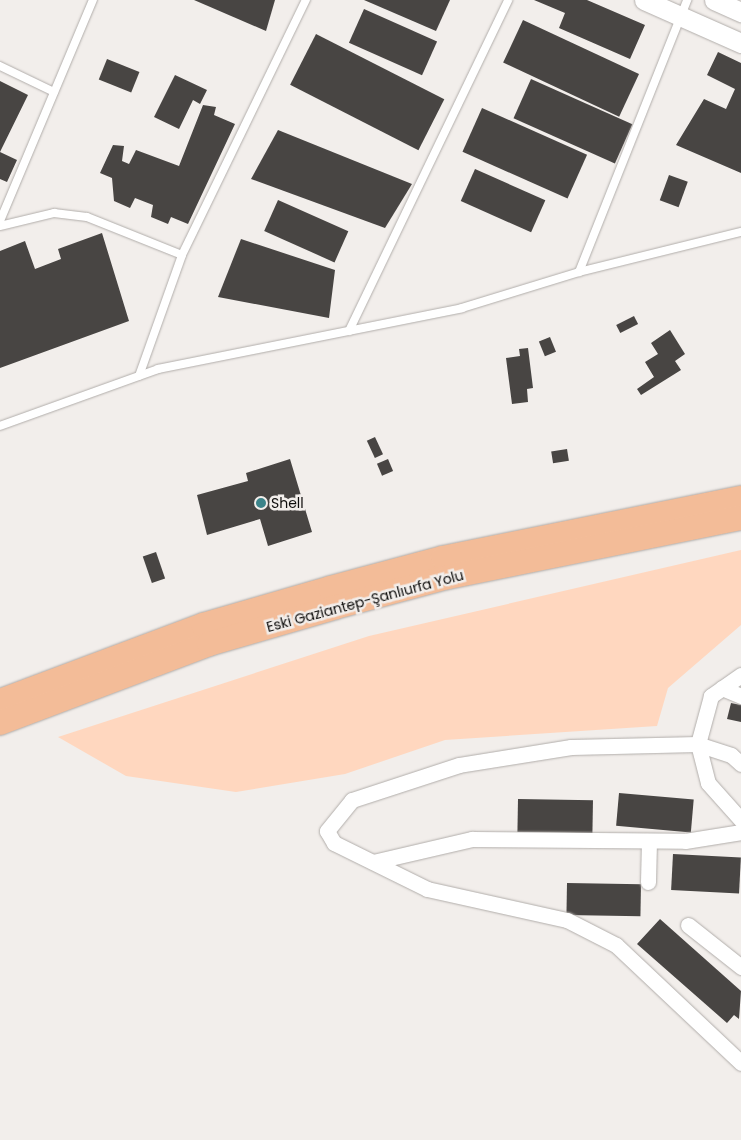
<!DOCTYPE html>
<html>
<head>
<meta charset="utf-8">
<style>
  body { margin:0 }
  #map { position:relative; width:741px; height:1140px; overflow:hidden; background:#f2eeeb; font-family:Poppins,sans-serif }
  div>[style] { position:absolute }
  .green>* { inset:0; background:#ffd7bf }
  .building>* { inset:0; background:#484543; transform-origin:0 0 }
  .roads { filter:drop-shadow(0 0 1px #b1adaa) drop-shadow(0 0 1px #b1adaa) }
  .service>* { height:8px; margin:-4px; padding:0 4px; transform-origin:4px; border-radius:4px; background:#fff }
  .minor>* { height:15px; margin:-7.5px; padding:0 7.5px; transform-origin:7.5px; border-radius:7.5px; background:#fff }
  .tertiary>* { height:19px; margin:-9.5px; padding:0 9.5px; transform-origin:9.5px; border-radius:9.5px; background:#fff }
  .primary>* { height:24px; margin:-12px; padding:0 12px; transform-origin:12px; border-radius:12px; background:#f3bc98 }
  .dots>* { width:14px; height:14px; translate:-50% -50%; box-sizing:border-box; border:2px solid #f2eeeb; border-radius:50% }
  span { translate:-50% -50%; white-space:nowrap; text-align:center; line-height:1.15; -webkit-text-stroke:5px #f2eeeb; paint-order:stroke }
  .poi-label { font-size:14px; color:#0e0d0c }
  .left { translate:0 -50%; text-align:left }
  .street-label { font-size:14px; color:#0e0d0c }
</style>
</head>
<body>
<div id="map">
  <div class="green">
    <i style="clip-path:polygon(741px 550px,741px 625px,668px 688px,657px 726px,445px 740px,345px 774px,236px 792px,126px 776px,58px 737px,369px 636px)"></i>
  </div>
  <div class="building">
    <i style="clip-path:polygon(194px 0,275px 0,266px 31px)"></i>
    <i style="clip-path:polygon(364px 0,450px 0,436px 31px)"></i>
    <i style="clip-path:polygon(534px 0,587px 0,645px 25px,630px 59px,559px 28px,565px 13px)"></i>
    <i style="left:364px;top:9px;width:80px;height:37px;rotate:24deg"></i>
    <i style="left:523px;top:20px;width:128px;height:47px;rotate:25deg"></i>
    <i style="left:316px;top:34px;width:144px;height:57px;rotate:27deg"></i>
    <i style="clip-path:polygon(718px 52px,741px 63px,741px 173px,676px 145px,704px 99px,726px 109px,735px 89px,707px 75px)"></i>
    <i style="left:107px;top:59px;width:35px;height:22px;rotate:22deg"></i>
    <i style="clip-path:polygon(175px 75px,207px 90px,200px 104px,193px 100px,179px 129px,154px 117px)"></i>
    <i style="left:531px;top:79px;width:111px;height:43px;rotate:24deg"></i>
    <i style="clip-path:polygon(0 81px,28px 95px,0 152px,17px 160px,7px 182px,0 179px)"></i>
    <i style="clip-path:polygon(203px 105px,216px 107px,214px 115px,235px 124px,188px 224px,171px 217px,168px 224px,151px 217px,153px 205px,135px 198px,130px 208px,114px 201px,112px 178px,100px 173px,113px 145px,124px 146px,122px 161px,129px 164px,136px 150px,179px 166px)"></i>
    <i style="left:482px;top:108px;width:115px;height:48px;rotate:24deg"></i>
    <i style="clip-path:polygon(278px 130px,412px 184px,385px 228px,251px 179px)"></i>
    <i style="left:475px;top:169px;width:77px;height:35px;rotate:24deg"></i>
    <i style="left:669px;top:175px;width:20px;height:27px;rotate:20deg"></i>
    <i style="left:278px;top:200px;width:77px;height:34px;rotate:24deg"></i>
    <i style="clip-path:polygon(102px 233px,129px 321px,0 368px,0 251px,25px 241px,35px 269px,61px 259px,58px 249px)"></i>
    <i style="clip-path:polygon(241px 239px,335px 270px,329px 318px,218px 297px)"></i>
    <i style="left:634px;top:316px;width:9px;height:20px;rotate:63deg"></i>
    <i style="clip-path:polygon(670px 330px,685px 354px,675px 361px,681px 370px,641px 395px,637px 389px,654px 377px,645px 362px,658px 354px,651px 343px)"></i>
    <i style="left:550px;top:337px;width:16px;height:12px;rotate:68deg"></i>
    <i style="clip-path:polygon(528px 348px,533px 388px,527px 389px,528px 402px,512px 404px,506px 358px,520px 356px,519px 349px)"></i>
    <i style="left:375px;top:437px;width:19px;height:9px;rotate:65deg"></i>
    <i style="left:567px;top:449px;width:12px;height:16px;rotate:81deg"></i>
    <i style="clip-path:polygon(290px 459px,312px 532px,268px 546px,260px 519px,207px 535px,197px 495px,248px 481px,246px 473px)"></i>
    <i style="left:388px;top:459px;width:13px;height:12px;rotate:67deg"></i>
    <i style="left:156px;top:552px;width:28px;height:14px;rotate:71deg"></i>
    <i style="clip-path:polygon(731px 703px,741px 705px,741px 722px,727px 719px)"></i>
    <i style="left:619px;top:793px;width:75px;height:33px;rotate:5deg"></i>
    <i style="left:518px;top:799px;width:75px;height:33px;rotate:1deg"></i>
    <i style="left:673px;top:854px;width:68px;height:36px;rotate:3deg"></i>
    <i style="left:567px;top:883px;width:74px;height:32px;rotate:1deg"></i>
    <i style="clip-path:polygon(660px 919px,741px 991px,739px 1019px,734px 1015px,727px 1023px,637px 944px)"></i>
  </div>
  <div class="roads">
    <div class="service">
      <i style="left:0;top:66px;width:60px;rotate:25.7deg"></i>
      <i style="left:0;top:221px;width:240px;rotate:-67.2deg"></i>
      <i style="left:0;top:226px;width:56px;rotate:-13.5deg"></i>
      <i style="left:54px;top:213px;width:33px;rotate:7deg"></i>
      <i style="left:87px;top:217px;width:102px;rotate:21.8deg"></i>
      <i style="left:579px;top:272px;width:293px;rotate:-68.3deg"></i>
      <i style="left:349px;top:331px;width:367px;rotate:-64.3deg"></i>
      <i style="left:139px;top:376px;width:128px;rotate:-70.4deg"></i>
      <i style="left:182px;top:255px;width:284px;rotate:-64.1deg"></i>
      <i style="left:0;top:426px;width:168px;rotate:-19.8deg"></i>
      <i style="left:158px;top:369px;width:310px;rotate:-11.3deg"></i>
      <i style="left:462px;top:308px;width:122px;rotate:-17.1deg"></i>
      <i style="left:579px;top:272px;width:167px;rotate:-13.9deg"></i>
    </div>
    <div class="minor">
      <i style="left:741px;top:675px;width:37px;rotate:145deg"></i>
      <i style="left:711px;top:696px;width:50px;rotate:105.2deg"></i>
      <i style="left:698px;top:744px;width:40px;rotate:75.6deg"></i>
      <i style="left:708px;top:783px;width:50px;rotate:48.3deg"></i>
      <i style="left:722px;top:688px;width:21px;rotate:23deg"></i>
      <i style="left:741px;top:764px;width:13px;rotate:-138deg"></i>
      <i style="left:731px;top:755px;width:35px;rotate:-162deg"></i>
      <i style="left:698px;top:744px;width:127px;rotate:178.6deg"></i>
      <i style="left:571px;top:747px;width:113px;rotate:170.9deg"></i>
      <i style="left:459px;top:765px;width:113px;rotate:161.9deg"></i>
      <i style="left:352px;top:800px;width:40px;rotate:129deg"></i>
      <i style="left:327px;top:831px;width:14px;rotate:60deg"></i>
      <i style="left:334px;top:843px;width:104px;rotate:26.3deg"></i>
      <i style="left:427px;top:889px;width:143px;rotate:12.5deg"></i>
      <i style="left:567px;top:920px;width:55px;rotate:27deg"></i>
      <i style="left:616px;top:945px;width:172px;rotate:43.3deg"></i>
      <i style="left:373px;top:862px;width:102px;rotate:-13.1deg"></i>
      <i style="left:472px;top:839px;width:213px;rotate:0.5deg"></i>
      <i style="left:685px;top:841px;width:57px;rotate:-9.1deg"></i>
      <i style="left:648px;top:882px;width:41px;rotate:-88.6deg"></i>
      <i style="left:688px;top:925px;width:68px;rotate:38.4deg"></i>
    </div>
    <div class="tertiary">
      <i style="left:644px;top:0;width:106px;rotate:23.9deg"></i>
      <i style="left:714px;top:0;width:30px;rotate:24deg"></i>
    </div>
    <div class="primary">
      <i style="left:0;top:701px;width:217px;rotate:-20.5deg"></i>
      <i style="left:203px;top:625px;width:132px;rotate:-16.2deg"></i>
      <i style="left:330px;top:588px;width:117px;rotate:-14.9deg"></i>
      <i style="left:443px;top:558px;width:304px;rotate:-11.4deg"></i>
      <i style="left:0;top:723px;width:223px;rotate:-20.7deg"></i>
      <i style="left:209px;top:644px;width:132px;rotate:-16.2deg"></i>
      <i style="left:336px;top:607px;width:116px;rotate:-15deg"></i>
      <i style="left:448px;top:577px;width:299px;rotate:-11.4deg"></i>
    </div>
  </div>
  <div class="dots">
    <i style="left:261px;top:503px;background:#3c848a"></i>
  </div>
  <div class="poi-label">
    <span class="left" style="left:271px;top:503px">Shell</span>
  </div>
  <div class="street-label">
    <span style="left:365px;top:601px;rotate:-15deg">Eski Gaziantep-Şanlıurfa Yolu</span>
  </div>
</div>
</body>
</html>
